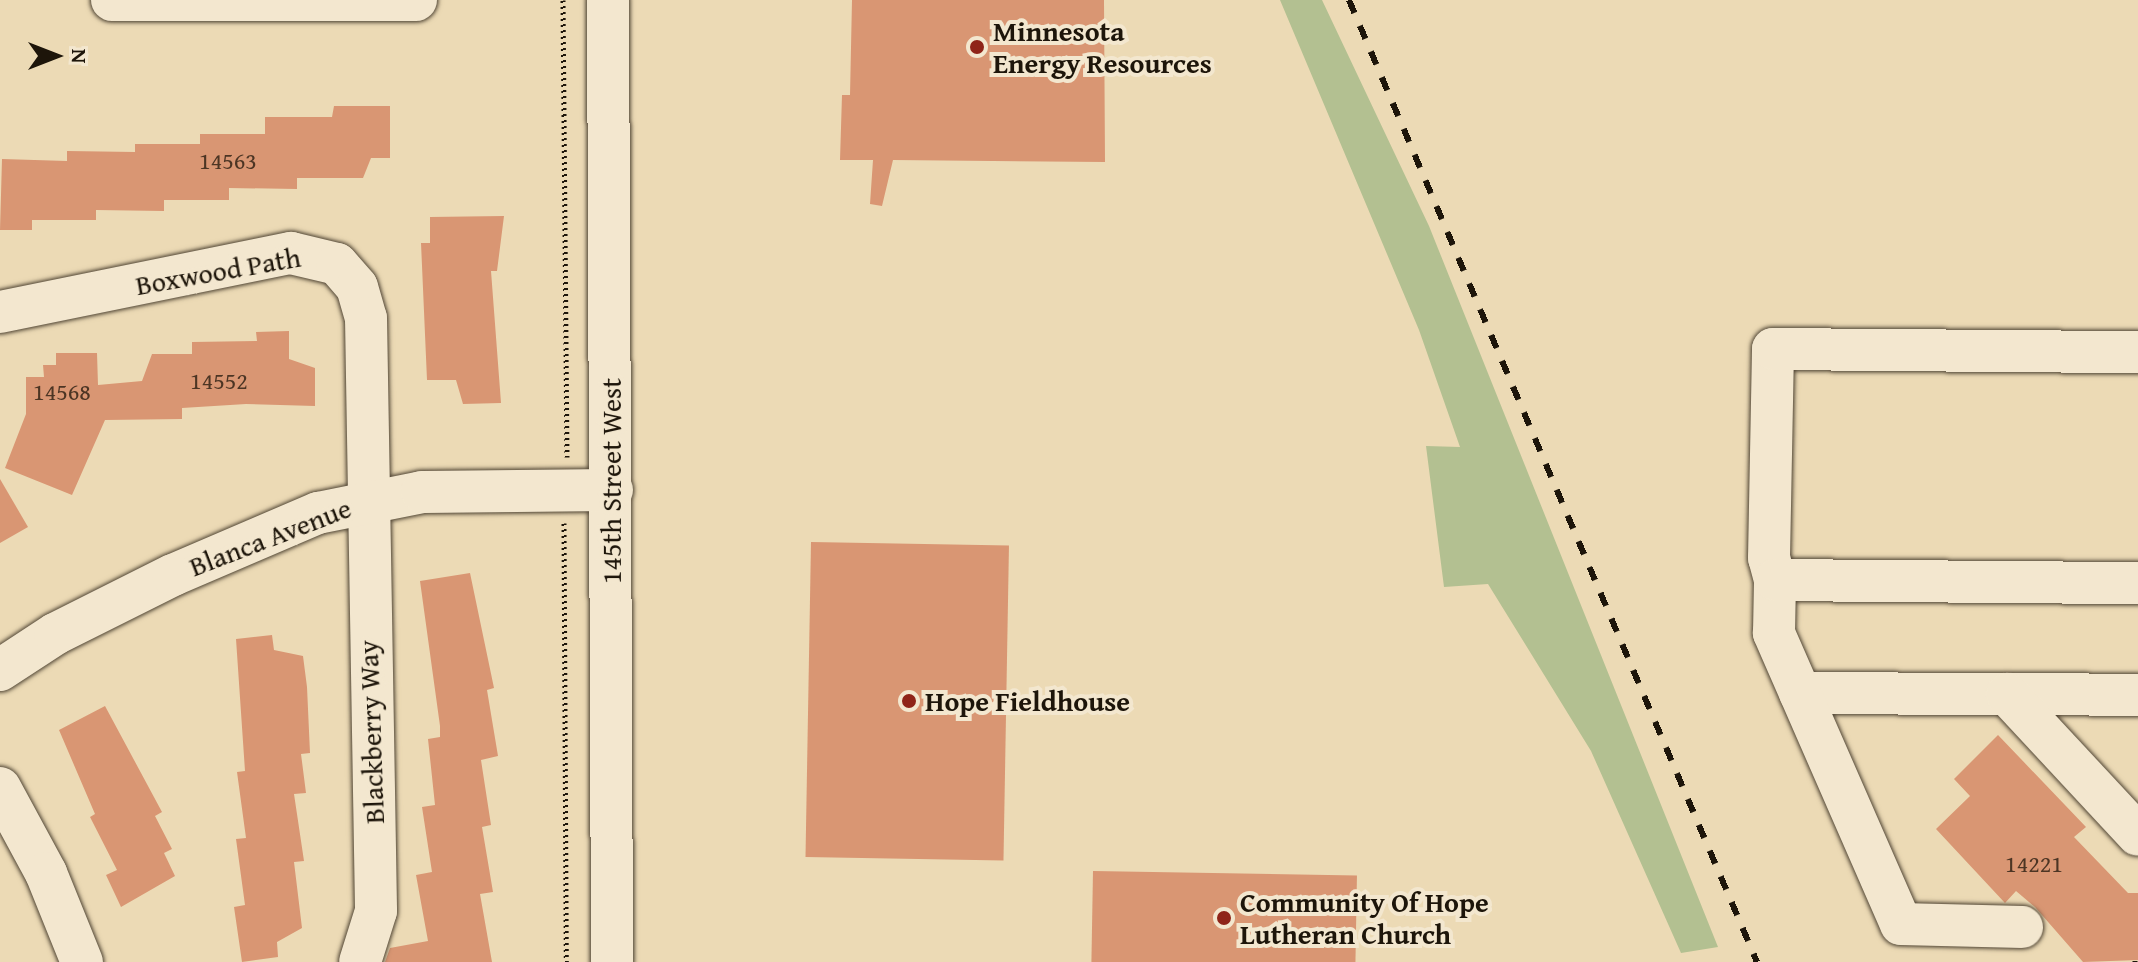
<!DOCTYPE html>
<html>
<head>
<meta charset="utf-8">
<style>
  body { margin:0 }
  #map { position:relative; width:2138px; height:962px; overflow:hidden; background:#ecdab5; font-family:"Gentium Book Plus",serif }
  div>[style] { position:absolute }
  .green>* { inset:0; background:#b3c091 }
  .building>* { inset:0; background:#d99673; transform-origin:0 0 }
  .path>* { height:5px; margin-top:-2.5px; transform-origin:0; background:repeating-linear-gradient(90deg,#1d150a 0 2px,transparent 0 6px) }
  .roads { filter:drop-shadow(0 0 2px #514635) drop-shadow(0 0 2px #514635) }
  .minor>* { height:42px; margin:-21px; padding:0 21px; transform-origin:21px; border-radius:21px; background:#f3e7cf }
  .rail>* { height:6px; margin-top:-3px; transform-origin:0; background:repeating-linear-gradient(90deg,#1d150a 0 14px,transparent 0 28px) }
  .dots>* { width:22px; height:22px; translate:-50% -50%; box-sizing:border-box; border:4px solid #f3e7cf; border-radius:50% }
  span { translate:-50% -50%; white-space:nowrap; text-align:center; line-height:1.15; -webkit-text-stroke:8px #f3e7cf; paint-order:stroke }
  .number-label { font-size:24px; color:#4c3524 }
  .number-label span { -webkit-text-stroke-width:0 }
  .poi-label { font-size:28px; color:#1d150a; font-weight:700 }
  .left { translate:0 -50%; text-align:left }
  .street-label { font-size:28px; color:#1d150a }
  .north { position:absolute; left:16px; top:16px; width:80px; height:80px; -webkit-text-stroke:6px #f3e7cf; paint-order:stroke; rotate:90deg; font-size:22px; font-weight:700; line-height:32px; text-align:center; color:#1d150a }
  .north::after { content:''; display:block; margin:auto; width:28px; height:36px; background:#1d150a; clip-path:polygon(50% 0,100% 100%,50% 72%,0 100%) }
</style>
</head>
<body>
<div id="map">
  <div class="green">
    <i style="clip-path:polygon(1280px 0,1322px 0,1429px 226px,1718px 947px,1681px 953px,1591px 751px,1488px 584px,1444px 587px,1426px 446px,1460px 447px,1419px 330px)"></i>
  </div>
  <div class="building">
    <i style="clip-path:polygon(852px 0,1104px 0,1105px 162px,893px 160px,882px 206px,870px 204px,873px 160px,840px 160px,842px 95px,850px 95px)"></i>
    <i style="clip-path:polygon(334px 106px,390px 106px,390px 158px,371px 158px,363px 178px,297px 178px,297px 189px,229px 188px,229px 200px,164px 200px,164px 211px,96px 210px,96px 220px,32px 220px,32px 230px,0 230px,2px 159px,67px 161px,67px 151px,135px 152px,135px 144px,200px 144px,200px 134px,265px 134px,265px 117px,332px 117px)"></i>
    <i style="clip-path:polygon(504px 216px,497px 271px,491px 271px,501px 403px,463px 404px,456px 380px,427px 380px,421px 243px,430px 243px,430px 217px)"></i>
    <i style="clip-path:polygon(289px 331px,289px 359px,315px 368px,315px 406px,246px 404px,182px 408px,182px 419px,105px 420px,72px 495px,5px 468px,26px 414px,26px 377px,44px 377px,43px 365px,56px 365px,56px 353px,97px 353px,98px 385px,142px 381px,152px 354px,192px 354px,192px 342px,257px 341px,256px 332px)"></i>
    <i style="clip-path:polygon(0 479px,28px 527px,0 543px)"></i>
    <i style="left:811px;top:542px;width:198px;height:315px;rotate:1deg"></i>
    <i style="clip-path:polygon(470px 573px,494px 688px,487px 690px,498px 756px,481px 760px,491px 825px,482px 827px,493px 892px,480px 894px,492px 962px,385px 962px,390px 948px,428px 941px,416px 875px,432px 872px,422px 807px,435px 805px,428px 739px,440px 737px,440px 726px,420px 581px)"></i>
    <i style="clip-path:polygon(272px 635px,274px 650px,303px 656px,307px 687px,310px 753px,301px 754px,306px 793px,294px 794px,304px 861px,294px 862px,302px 928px,277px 942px,278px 957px,242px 962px,234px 907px,245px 905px,236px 839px,246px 838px,237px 772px,245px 771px,236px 639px)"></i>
    <i style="clip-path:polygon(105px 706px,162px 812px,155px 816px,172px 849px,164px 853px,175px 876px,121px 907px,106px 875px,117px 870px,90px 817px,95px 814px,59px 730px)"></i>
    <i style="clip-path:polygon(1998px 735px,2086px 827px,2074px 837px,2128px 893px,2138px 893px,2138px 960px,2083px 962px,2035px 907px,2016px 891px,2005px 903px,1936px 829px,1970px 796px,1954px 779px)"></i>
    <i style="left:1093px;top:871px;width:264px;height:91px;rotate:1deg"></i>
  </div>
  <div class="path">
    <i style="left:563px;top:0;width:457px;rotate:89.5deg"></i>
    <i style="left:564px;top:523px;width:439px;rotate:89.7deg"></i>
    <i style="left:2135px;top:962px;width:2px;rotate:-90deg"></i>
  </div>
  <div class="roads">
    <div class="minor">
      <i style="left:112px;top:0;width:304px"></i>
      <i style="left:608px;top:0;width:962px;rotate:89.76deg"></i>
      <i style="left:0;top:312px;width:297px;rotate:-11.5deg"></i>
      <i style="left:291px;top:253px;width:47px;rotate:13.4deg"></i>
      <i style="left:337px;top:264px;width:30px;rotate:49deg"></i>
      <i style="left:357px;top:287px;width:32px;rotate:74deg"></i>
      <i style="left:366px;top:318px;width:593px;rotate:89.03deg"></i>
      <i style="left:376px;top:911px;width:53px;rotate:107.4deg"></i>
      <i style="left:1775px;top:580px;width:23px;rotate:-105deg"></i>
      <i style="left:1769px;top:558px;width:209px;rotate:-88.9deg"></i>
      <i style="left:1773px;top:349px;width:365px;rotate:0.5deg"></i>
      <i style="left:0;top:670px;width:66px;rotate:-33.2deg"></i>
      <i style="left:55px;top:634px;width:132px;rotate:-26.6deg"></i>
      <i style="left:173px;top:575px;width:158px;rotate:-23.2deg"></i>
      <i style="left:318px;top:513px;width:106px;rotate:-11.4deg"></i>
      <i style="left:422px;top:492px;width:190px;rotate:-0.6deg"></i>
      <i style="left:1800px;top:693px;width:338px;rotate:0.3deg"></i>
      <i style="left:2007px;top:694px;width:192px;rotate:47.1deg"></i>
      <i style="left:0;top:788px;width:97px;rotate:61.6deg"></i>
      <i style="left:46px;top:873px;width:96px;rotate:68deg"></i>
      <i style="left:2022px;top:927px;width:121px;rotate:-178.6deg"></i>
      <i style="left:1901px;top:924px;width:318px;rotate:-113.6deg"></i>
      <i style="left:1774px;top:633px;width:53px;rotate:-88.9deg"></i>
      <i style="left:1775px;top:580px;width:363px;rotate:0.5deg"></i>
    </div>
  </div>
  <div class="rail">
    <i style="left:1349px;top:0;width:1045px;rotate:67.02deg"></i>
  </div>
  <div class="dots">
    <i style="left:977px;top:47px;background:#8f2418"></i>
    <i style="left:909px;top:701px;background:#8f2418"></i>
    <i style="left:1224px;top:918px;background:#8f2418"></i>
  </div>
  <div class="number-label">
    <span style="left:228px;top:161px">14563</span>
    <span style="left:219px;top:381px">14552</span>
    <span style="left:62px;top:392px">14568</span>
    <span style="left:2034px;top:864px">14221</span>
  </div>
  <div class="poi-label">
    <span class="left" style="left:993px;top:47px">Minnesota<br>Energy Resources</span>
    <span class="left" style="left:925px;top:701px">Hope Fieldhouse</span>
    <span class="left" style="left:1240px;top:918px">Community Of Hope<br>Lutheran Church</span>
  </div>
  <div class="street-label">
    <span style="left:218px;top:271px;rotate:-10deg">Boxwood Path</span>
    <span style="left:611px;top:481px;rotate:-90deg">145th Street West</span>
    <span style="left:270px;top:537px;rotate:-21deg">Blanca Avenue</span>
    <span style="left:371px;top:732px;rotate:-92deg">Blackberry Way</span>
  </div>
  <div class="north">N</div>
</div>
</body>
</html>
